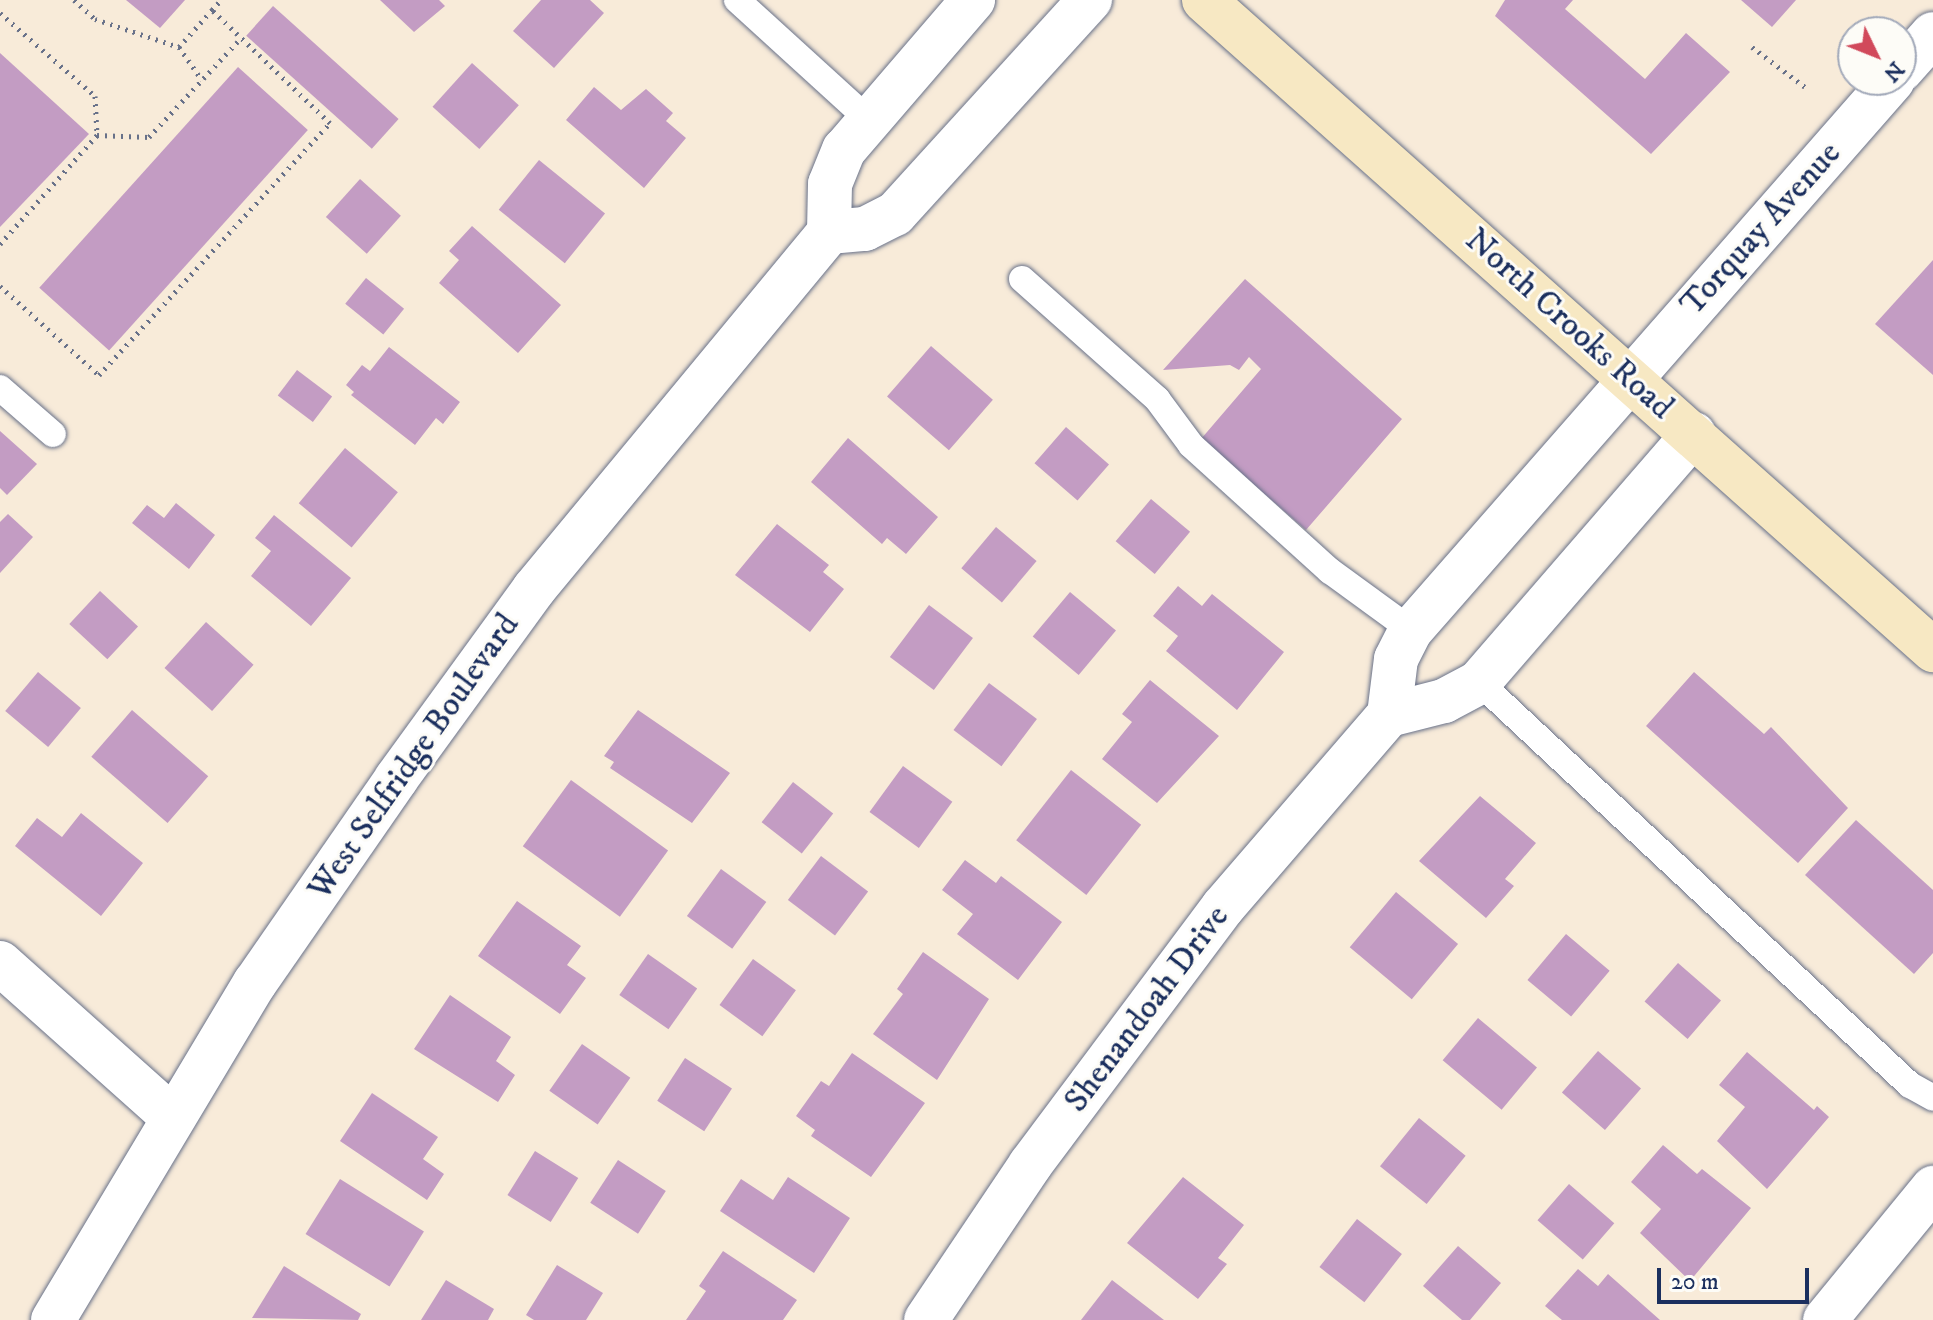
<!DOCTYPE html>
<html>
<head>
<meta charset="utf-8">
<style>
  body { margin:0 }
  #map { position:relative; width:1933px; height:1320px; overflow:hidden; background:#f8ebd9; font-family:"IM FELL DW Pica",serif }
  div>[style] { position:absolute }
  .building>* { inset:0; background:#c39cc3; transform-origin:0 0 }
  .path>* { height:5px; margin-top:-2.5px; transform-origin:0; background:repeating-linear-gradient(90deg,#687189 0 2px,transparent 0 8px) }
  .roads { filter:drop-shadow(0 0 2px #687189) drop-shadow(0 0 2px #687189) }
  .lane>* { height:26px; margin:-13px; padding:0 13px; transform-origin:13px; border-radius:13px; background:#fff }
  .street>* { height:44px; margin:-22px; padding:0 22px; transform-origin:22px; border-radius:22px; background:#fff }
  .secondary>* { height:44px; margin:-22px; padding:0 22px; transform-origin:22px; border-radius:22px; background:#f7e8c3 }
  span { translate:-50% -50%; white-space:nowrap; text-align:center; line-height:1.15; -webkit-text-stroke:6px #fdfcf7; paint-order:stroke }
  .street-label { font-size:34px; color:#1b2f5e }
  .north { position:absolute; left:1837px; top:16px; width:80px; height:80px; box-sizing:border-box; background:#fdfcf7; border:2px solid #a3aaba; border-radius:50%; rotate:133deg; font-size:22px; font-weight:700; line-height:32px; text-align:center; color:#1b2f5e }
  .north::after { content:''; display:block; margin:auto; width:28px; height:36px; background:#d1495b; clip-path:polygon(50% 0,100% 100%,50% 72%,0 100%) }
  .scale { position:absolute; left:1657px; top:1268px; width:152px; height:36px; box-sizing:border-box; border:4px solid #1b2f5e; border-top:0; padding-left:10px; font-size:24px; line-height:28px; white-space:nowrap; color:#1b2f5e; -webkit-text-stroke:6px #fdfcf7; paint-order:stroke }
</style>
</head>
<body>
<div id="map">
  <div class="building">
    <i style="clip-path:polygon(126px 0,185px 0,160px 28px)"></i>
    <i style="clip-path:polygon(380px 0,439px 0,445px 6px,414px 32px)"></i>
    <i style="clip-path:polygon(541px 0,590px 0,604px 13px,554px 68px,513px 31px)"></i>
    <i style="clip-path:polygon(1505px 0,1573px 0,1565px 9px,1645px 79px,1686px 33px,1730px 72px,1651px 154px,1495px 16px)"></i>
    <i style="clip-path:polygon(1741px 0,1796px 0,1772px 27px)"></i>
    <i style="left:273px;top:6px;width:169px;height:40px;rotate:42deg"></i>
    <i style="clip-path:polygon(0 53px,89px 134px,0 227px)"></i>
    <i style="left:472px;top:63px;width:63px;height:59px;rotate:42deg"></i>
    <i style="left:238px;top:67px;width:94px;height:297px;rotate:42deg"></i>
    <i style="clip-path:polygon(594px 87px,621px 110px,646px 89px,673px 113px,666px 121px,686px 138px,644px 188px,566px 120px)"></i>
    <i style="left:539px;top:160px;width:85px;height:64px;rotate:39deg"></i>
    <i style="left:360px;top:179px;width:55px;height:51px;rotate:42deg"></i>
    <i style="clip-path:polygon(472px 226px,561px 305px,518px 353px,439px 283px,459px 260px,449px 251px)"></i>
    <i style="clip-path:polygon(1933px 260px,1933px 375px,1875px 324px)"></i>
    <i style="left:366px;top:278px;width:49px;height:33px;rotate:39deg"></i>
    <i style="clip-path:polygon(1245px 279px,1402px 419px,1306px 530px,1201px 439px,1261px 369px,1249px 357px,1239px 370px,1230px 365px,1163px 370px)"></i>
    <i style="left:931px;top:346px;width:82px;height:67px;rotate:41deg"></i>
    <i style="clip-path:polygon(389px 347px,460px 402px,443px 424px,436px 418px,415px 445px,351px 395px,354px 392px,346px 385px,362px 365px,370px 371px)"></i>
    <i style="left:297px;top:370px;width:44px;height:32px;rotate:37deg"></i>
    <i style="left:1066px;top:427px;width:57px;height:48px;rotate:41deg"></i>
    <i style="clip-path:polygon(0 431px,37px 464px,7px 495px,0 488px)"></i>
    <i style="clip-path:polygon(848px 438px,938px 517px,906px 554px,887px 538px,882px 544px,811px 482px)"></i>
    <i style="left:345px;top:448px;width:69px;height:72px;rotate:40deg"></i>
    <i style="left:1151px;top:499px;width:51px;height:55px;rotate:40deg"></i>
    <i style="clip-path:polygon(176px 503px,215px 535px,189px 569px,132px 523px,147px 505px,164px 518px)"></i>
    <i style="clip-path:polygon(8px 514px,33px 537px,0 573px,0 522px)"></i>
    <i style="clip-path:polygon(274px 515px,351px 578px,311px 626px,251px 576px,271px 551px,255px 538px)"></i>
    <i style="clip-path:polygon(777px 524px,829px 565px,823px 572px,844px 589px,810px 632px,735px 575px)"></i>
    <i style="left:996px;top:527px;width:53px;height:54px;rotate:40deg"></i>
    <i style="clip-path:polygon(1178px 586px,1202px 606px,1212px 594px,1284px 652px,1237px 710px,1166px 651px,1178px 636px,1153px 616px)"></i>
    <i style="left:100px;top:591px;width:52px;height:45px;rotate:43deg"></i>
    <i style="left:1070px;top:592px;width:60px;height:58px;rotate:40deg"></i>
    <i style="left:929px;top:605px;width:55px;height:65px;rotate:37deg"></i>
    <i style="left:206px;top:622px;width:64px;height:62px;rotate:42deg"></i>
    <i style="left:38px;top:672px;width:56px;height:51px;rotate:40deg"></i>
    <i style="clip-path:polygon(1694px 672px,1764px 734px,1771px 727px,1848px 808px,1798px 863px,1646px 726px)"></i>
    <i style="clip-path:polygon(1150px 680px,1219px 736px,1157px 803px,1102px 759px,1132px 722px,1122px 714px)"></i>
    <i style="left:989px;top:683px;width:60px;height:59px;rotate:37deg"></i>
    <i style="left:132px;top:710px;width:101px;height:62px;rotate:41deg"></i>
    <i style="clip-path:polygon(638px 710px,730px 773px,692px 823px,610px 768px,614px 762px,604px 756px)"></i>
    <i style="left:903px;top:766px;width:61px;height:57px;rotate:36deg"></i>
    <i style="left:1071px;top:770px;width:89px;height:89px;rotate:38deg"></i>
    <i style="left:571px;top:780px;width:120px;height:82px;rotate:36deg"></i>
    <i style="left:793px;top:782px;width:51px;height:51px;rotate:38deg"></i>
    <i style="clip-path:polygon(1480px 796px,1536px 843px,1505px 879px,1514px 886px,1486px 918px,1419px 861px)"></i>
    <i style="clip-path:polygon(81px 813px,143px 863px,101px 916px,15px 846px,37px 818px,62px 837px)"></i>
    <i style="clip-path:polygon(1856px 820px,1933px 890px,1933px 953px,1914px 974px,1805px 875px)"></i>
    <i style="left:821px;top:856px;width:59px;height:55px;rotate:37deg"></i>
    <i style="clip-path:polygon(965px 860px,996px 883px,1001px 876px,1062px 922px,1018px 980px,957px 934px,973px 914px,942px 890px)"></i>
    <i style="left:721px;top:869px;width:56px;height:58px;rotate:36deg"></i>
    <i style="left:1396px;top:892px;width:81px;height:72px;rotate:40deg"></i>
    <i style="clip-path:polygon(517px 901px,581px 946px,567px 965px,586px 978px,560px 1014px,478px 956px)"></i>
    <i style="left:1566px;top:934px;width:57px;height:60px;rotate:40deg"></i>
    <i style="clip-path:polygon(923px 952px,989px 999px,937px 1080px,873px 1034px,903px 994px,897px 989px)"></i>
    <i style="left:648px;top:954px;width:60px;height:50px;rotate:35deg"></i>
    <i style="left:753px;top:959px;width:53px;height:57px;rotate:36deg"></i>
    <i style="left:1678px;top:963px;width:57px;height:51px;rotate:41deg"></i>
    <i style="clip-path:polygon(450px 995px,511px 1037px,496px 1061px,515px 1075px,498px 1102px,414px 1049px)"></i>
    <i style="left:1478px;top:1018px;width:77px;height:55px;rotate:40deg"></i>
    <i style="left:582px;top:1044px;width:59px;height:57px;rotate:35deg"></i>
    <i style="left:1598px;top:1051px;width:57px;height:55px;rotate:41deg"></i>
    <i style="clip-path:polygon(1747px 1052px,1814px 1110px,1817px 1106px,1829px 1117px,1767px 1189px,1717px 1141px,1745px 1107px,1719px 1085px)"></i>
    <i style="clip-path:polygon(852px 1053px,925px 1103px,871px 1177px,811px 1136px,815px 1130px,796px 1116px,821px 1081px,829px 1086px)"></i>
    <i style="left:685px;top:1058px;width:56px;height:51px;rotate:33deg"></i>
    <i style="clip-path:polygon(372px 1093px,438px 1137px,423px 1159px,444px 1174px,427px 1200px,340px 1141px)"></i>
    <i style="left:1419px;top:1118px;width:60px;height:62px;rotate:39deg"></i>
    <i style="clip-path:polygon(1663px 1145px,1697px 1174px,1702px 1169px,1751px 1208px,1690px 1281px,1640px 1233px,1661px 1209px,1631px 1182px)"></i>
    <i style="left:535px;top:1151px;width:51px;height:52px;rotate:32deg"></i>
    <i style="left:618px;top:1160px;width:57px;height:51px;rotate:33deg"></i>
    <i style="clip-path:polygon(788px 1177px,850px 1218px,814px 1273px,720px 1211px,741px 1179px,773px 1200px)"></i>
    <i style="clip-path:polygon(1183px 1177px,1244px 1225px,1218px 1258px,1227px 1264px,1198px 1299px,1127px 1243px)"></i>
    <i style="left:340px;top:1179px;width:99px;height:65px;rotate:32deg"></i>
    <i style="left:1569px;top:1184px;width:60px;height:48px;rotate:41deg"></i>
    <i style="left:1357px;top:1219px;width:57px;height:61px;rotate:38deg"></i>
    <i style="clip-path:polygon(1458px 1246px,1501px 1283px,1470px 1320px,1462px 1320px,1423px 1286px)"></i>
    <i style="clip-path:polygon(723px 1251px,797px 1300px,783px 1320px,686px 1320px,706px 1291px,699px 1286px)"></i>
    <i style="clip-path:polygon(557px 1265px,603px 1293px,586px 1320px,534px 1320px,526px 1315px)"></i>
    <i style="clip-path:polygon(284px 1266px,361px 1314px,358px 1320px,252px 1318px)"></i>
    <i style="clip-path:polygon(1578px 1269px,1598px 1286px,1608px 1274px,1660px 1320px,1562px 1320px,1545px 1306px)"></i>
    <i style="clip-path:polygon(446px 1280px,494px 1309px,488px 1320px,421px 1320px)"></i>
    <i style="clip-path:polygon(1112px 1280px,1164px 1320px,1081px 1320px)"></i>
  </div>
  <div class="path">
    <i style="left:74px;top:0;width:28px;rotate:42deg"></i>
    <i style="left:95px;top:19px;width:89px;rotate:18.4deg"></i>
    <i style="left:179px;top:47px;width:50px;rotate:-48.3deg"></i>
    <i style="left:0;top:13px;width:126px;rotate:41.1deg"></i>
    <i style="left:95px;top:96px;width:39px;rotate:87deg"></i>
    <i style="left:179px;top:47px;width:40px;rotate:55.1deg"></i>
    <i style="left:1752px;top:47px;width:66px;rotate:37deg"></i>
    <i style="left:0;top:244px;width:146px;rotate:-48.3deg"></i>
    <i style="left:97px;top:135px;width:52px;rotate:2.2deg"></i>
    <i style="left:149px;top:137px;width:135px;rotate:-47.1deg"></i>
    <i style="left:0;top:286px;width:133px;rotate:42deg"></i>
    <i style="left:99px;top:375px;width:342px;rotate:-47.5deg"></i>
    <i style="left:330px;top:123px;width:163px;rotate:-136.2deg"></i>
    <i style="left:212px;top:10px;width:13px;rotate:-48deg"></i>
  </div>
  <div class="roads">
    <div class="lane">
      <i style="left:737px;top:0;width:178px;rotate:42.3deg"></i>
      <i style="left:1022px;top:279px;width:181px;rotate:41.6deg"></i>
      <i style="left:1157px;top:399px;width:57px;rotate:53.5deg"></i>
      <i style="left:1191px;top:445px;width:188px;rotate:42.2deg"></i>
      <i style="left:1330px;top:571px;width:100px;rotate:36.1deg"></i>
      <i style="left:0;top:388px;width:70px;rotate:41deg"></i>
      <i style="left:1479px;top:682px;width:590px;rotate:43.08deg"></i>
      <i style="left:1910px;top:1085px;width:26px;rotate:29deg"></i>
    </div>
    <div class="street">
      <i style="left:1901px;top:70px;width:48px;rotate:-48.4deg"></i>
      <i style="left:829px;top:232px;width:36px;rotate:-5deg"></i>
      <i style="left:865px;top:229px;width:34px;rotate:-27deg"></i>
      <i style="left:895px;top:214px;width:290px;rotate:-47.7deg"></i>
      <i style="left:1389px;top:715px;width:57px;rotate:-14.3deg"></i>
      <i style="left:1444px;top:701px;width:40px;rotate:-28deg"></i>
      <i style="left:1479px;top:682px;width:328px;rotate:-49.1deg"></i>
      <i style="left:0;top:963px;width:231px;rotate:41.8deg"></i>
      <i style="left:53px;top:1320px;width:393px;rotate:-59.1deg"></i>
      <i style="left:255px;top:983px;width:248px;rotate:-55.3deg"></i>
      <i style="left:396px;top:779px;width:235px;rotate:-54deg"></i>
      <i style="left:534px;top:589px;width:463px;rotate:-50.4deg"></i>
      <i style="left:829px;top:232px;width:48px;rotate:-88.8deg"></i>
      <i style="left:830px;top:184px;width:37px;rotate:-68deg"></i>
      <i style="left:844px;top:150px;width:198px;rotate:-49.3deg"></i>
      <i style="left:926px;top:1320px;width:187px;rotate:-56.1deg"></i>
      <i style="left:1030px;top:1165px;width:322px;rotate:-53.2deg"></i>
      <i style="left:1223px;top:907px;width:254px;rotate:-49.2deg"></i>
      <i style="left:1389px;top:715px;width:56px;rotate:-82.9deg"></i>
      <i style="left:1396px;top:659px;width:33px;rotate:-63deg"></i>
      <i style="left:1411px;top:630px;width:731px;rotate:-48.77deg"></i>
      <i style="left:1825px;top:1320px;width:171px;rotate:-50.7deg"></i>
    </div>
    <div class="secondary">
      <i style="left:1204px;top:0;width:977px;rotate:41.72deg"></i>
    </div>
  </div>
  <div class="street-label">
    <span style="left:1761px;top:229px;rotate:-48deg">Torquay Avenue</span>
    <span style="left:1569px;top:324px;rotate:42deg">North Crooks Road</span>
    <span style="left:414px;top:757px;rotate:-55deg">West Selfridge Boulevard</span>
    <span style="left:1147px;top:1009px;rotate:-53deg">Shenandoah Drive</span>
  </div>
  <div class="north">N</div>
  <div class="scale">20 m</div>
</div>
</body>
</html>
